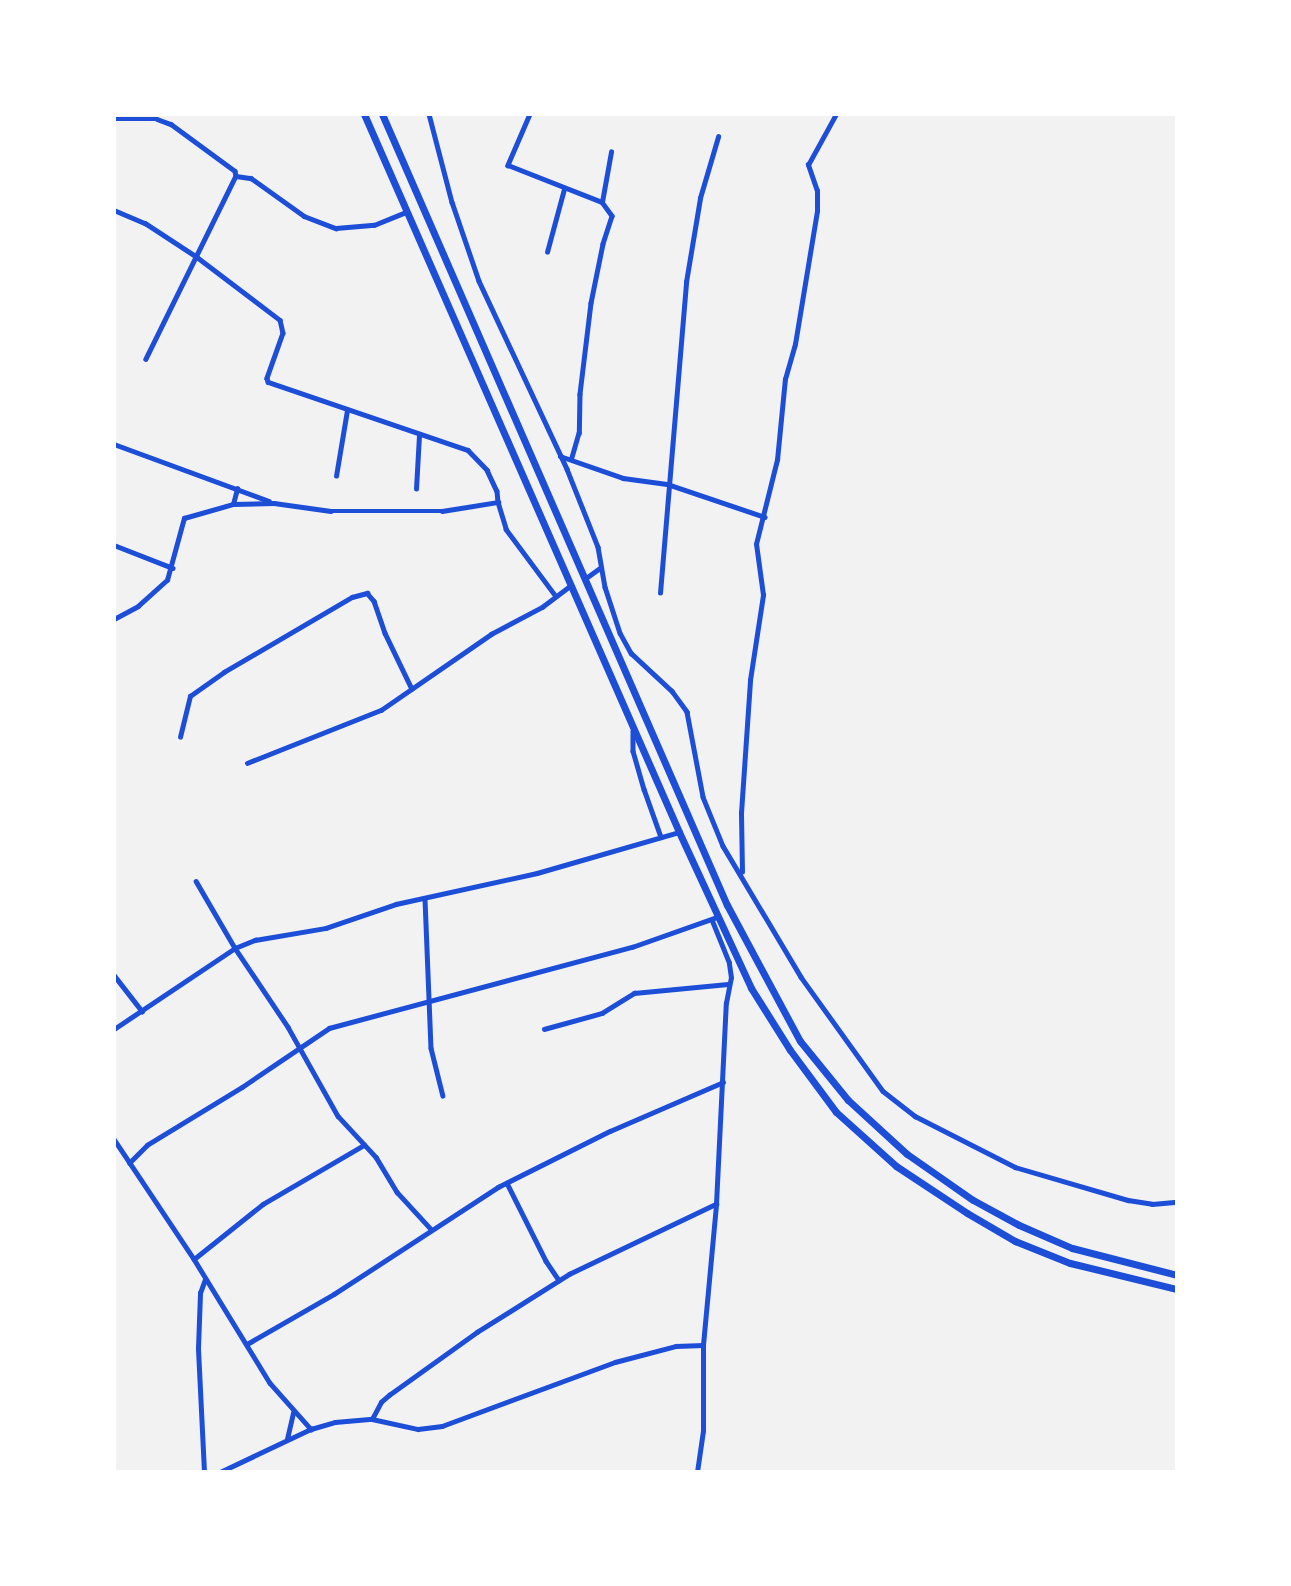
<!DOCTYPE html>
<html>
<head>
<meta charset="utf-8">
<style>
  body { margin:0 }
  #map { position:relative; width:1291px; height:1586px; overflow:hidden; background:#f2f2f2; font-family:Manrope,sans-serif }
  div>[style] { position:absolute }
  .minor>* { height:4.5px; margin:-2.25px; padding:0 2.25px; transform-origin:2.25px; border-radius:2.25px; background:#1d4ed8 }
  .trunk>* { height:7px; margin:-3.5px; padding:0 3.5px; transform-origin:3.5px; border-radius:3.5px; background:#1d4ed8 }
  span { translate:-50% -50%; white-space:nowrap; text-align:center; line-height:1.15; -webkit-text-stroke:5px #fff; paint-order:stroke }
  .frame { position:absolute; inset:0; border:116px solid #fff; pointer-events:none }
</style>
</head>
<body>
<div id="map">
  <div class="minor">
    <i style="left:429px;top:114px;width:91px;rotate:75.4deg"></i>
    <i style="left:452px;top:202px;width:83px;rotate:71.1deg"></i>
    <i style="left:479px;top:281px;width:208px;rotate:64.9deg"></i>
    <i style="left:567px;top:469px;width:84px;rotate:68.3deg"></i>
    <i style="left:598px;top:547px;width:41px;rotate:80.1deg"></i>
    <i style="left:605px;top:587px;width:48px;rotate:71.9deg"></i>
    <i style="left:620px;top:633px;width:23px;rotate:61deg"></i>
    <i style="left:631px;top:653px;width:56px;rotate:42.8deg"></i>
    <i style="left:672px;top:691px;width:26px;rotate:54deg"></i>
    <i style="left:687px;top:712px;width:86px;rotate:79.3deg"></i>
    <i style="left:703px;top:797px;width:53px;rotate:67.8deg"></i>
    <i style="left:723px;top:846px;width:152px;rotate:59.2deg"></i>
    <i style="left:801px;top:977px;width:140px;rotate:54.3deg"></i>
    <i style="left:883px;top:1091px;width:41px;rotate:38deg"></i>
    <i style="left:915px;top:1116px;width:112px;rotate:27deg"></i>
    <i style="left:1015px;top:1167px;width:118px;rotate:16.3deg"></i>
    <i style="left:1128px;top:1200px;width:24px;rotate:9deg"></i>
    <i style="left:1152px;top:1204px;width:25px;rotate:-5deg"></i>
    <i style="left:530px;top:114px;width:56px;rotate:113.3deg"></i>
    <i style="left:508px;top:165px;width:101px;rotate:21.5deg"></i>
    <i style="left:602px;top:202px;width:17px;rotate:54deg"></i>
    <i style="left:612px;top:216px;width:29px;rotate:108deg"></i>
    <i style="left:603px;top:244px;width:60px;rotate:101.5deg"></i>
    <i style="left:591px;top:303px;width:92px;rotate:96.9deg"></i>
    <i style="left:580px;top:394px;width:39px;rotate:91deg"></i>
    <i style="left:579px;top:433px;width:26px;rotate:106deg"></i>
    <i style="left:114px;top:119px;width:43px"></i>
    <i style="left:157px;top:119px;width:15px;rotate:20deg"></i>
    <i style="left:171px;top:124px;width:79px;rotate:36.3deg"></i>
    <i style="left:235px;top:171px;width:5px;rotate:79deg"></i>
    <i style="left:236px;top:176px;width:204px;rotate:116.2deg"></i>
    <i style="left:236px;top:176px;width:15px;rotate:8deg"></i>
    <i style="left:251px;top:178px;width:65px;rotate:35.6deg"></i>
    <i style="left:304px;top:216px;width:34px;rotate:21deg"></i>
    <i style="left:336px;top:228px;width:38px;rotate:-5deg"></i>
    <i style="left:374px;top:225px;width:35px;rotate:-22deg"></i>
    <i style="left:602px;top:202px;width:51px;rotate:-79.8deg"></i>
    <i style="left:114px;top:210px;width:34px;rotate:23deg"></i>
    <i style="left:145px;top:223px;width:62px;rotate:33.2deg"></i>
    <i style="left:197px;top:257px;width:104px;rotate:37.2deg"></i>
    <i style="left:280px;top:320px;width:13px;rotate:77deg"></i>
    <i style="left:283px;top:333px;width:48px;rotate:109.6deg"></i>
    <i style="left:267px;top:378px;width:4px;rotate:76deg"></i>
    <i style="left:268px;top:382px;width:211px;rotate:18.8deg"></i>
    <i style="left:468px;top:450px;width:28px;rotate:46deg"></i>
    <i style="left:487px;top:470px;width:23px;rotate:65deg"></i>
    <i style="left:497px;top:491px;width:11px;rotate:85deg"></i>
    <i style="left:547px;top:252px;width:65px;rotate:-74.9deg"></i>
    <i style="left:114px;top:444px;width:165px;rotate:20.2deg"></i>
    <i style="left:560px;top:456px;width:67px;rotate:19.2deg"></i>
    <i style="left:623px;top:478px;width:44px;rotate:7.8deg"></i>
    <i style="left:667px;top:484px;width:103px;rotate:18.6deg"></i>
    <i style="left:336px;top:476px;width:67px;rotate:-80.5deg"></i>
    <i style="left:416px;top:489px;width:54px;rotate:-86.8deg"></i>
    <i style="left:233px;top:504px;width:16px;rotate:-75deg"></i>
    <i style="left:114px;top:545px;width:63px;rotate:21.3deg"></i>
    <i style="left:586px;top:578px;width:17px;rotate:-36deg"></i>
    <i style="left:660px;top:593px;width:312px;rotate:-85.2deg"></i>
    <i style="left:686px;top:282px;width:85px;rotate:-80.5deg"></i>
    <i style="left:700px;top:198px;width:64px;rotate:-73.6deg"></i>
    <i style="left:114px;top:619px;width:27px;rotate:-28deg"></i>
    <i style="left:138px;top:606px;width:39px;rotate:-42deg"></i>
    <i style="left:167px;top:580px;width:64px;rotate:-74.7deg"></i>
    <i style="left:184px;top:518px;width:51px;rotate:-15.9deg"></i>
    <i style="left:233px;top:504px;width:41px;rotate:-1.4deg"></i>
    <i style="left:274px;top:503px;width:57px;rotate:8.1deg"></i>
    <i style="left:330px;top:511px;width:112px"></i>
    <i style="left:442px;top:511px;width:57px;rotate:-9.1deg"></i>
    <i style="left:498px;top:502px;width:28px;rotate:73deg"></i>
    <i style="left:506px;top:529px;width:82px;rotate:53.4deg"></i>
    <i style="left:633px;top:731px;width:20px;rotate:90deg"></i>
    <i style="left:633px;top:751px;width:40px;rotate:74deg"></i>
    <i style="left:644px;top:789px;width:51px;rotate:70.5deg"></i>
    <i style="left:180px;top:737px;width:42px;rotate:-76.3deg"></i>
    <i style="left:190px;top:696px;width:42px;rotate:-35.2deg"></i>
    <i style="left:224px;top:672px;width:148px;rotate:-30.4deg"></i>
    <i style="left:352px;top:597px;width:16px;rotate:-15deg"></i>
    <i style="left:367px;top:593px;width:11px;rotate:49deg"></i>
    <i style="left:374px;top:601px;width:34px;rotate:71deg"></i>
    <i style="left:385px;top:633px;width:62px;rotate:64.3deg"></i>
    <i style="left:247px;top:763px;width:144px;rotate:-21.6deg"></i>
    <i style="left:381px;top:710px;width:134px;rotate:-34.6deg"></i>
    <i style="left:491px;top:634px;width:58px;rotate:-27.9deg"></i>
    <i style="left:542px;top:607px;width:36px;rotate:-37deg"></i>
    <i style="left:742px;top:872px;width:59px;rotate:-91deg"></i>
    <i style="left:741px;top:813px;width:133px;rotate:-86.1deg"></i>
    <i style="left:750px;top:680px;width:86px;rotate:-81.3deg"></i>
    <i style="left:763px;top:595px;width:51px;rotate:-97.8deg"></i>
    <i style="left:756px;top:544px;width:87px;rotate:-76deg"></i>
    <i style="left:777px;top:460px;width:81px;rotate:-84.4deg"></i>
    <i style="left:785px;top:379px;width:36px;rotate:-74deg"></i>
    <i style="left:795px;top:344px;width:135px;rotate:-80.6deg"></i>
    <i style="left:817px;top:211px;width:20px;rotate:-90deg"></i>
    <i style="left:817px;top:191px;width:28px;rotate:-109deg"></i>
    <i style="left:808px;top:165px;width:58px;rotate:-61.2deg"></i>
    <i style="left:196px;top:881px;width:78px;rotate:59.8deg"></i>
    <i style="left:235px;top:948px;width:95px;rotate:56.1deg"></i>
    <i style="left:288px;top:1027px;width:102px;rotate:60.7deg"></i>
    <i style="left:338px;top:1116px;width:56px;rotate:47.2deg"></i>
    <i style="left:376px;top:1157px;width:41px;rotate:59deg"></i>
    <i style="left:397px;top:1192px;width:50px;rotate:47.4deg"></i>
    <i style="left:425px;top:899px;width:149px;rotate:87.7deg"></i>
    <i style="left:431px;top:1048px;width:49px;rotate:76deg"></i>
    <i style="left:114px;top:975px;width:46px;rotate:52.1deg"></i>
    <i style="left:114px;top:1029px;width:146px;rotate:-33.8deg"></i>
    <i style="left:235px;top:948px;width:22px;rotate:-22deg"></i>
    <i style="left:255px;top:940px;width:72px;rotate:-9.6deg"></i>
    <i style="left:326px;top:928px;width:74px;rotate:-18.9deg"></i>
    <i style="left:396px;top:904px;width:144px;rotate:-12.4deg"></i>
    <i style="left:537px;top:873px;width:148px;rotate:-16.1deg"></i>
    <i style="left:544px;top:1029px;width:60px;rotate:-15.4deg"></i>
    <i style="left:602px;top:1013px;width:38px;rotate:-32deg"></i>
    <i style="left:634px;top:993px;width:94px;rotate:-5.5deg"></i>
    <i style="left:114px;top:1139px;width:144px;rotate:56.3deg"></i>
    <i style="left:194px;top:1259px;width:145px;rotate:58.5deg"></i>
    <i style="left:270px;top:1383px;width:62px;rotate:48.3deg"></i>
    <i style="left:129px;top:1163px;width:25px;rotate:-45deg"></i>
    <i style="left:147px;top:1145px;width:111px;rotate:-31.4deg"></i>
    <i style="left:242px;top:1087px;width:105px;rotate:-34.1deg"></i>
    <i style="left:329px;top:1028px;width:314px;rotate:-15deg"></i>
    <i style="left:632px;top:947px;width:90px;rotate:-19.4deg"></i>
    <i style="left:507px;top:1183px;width:87px;rotate:63.4deg"></i>
    <i style="left:546px;top:1261px;width:23px;rotate:56deg"></i>
    <i style="left:194px;top:1259px;width:88px;rotate:-38.6deg"></i>
    <i style="left:263px;top:1204px;width:117px;rotate:-30.3deg"></i>
    <i style="left:247px;top:1344px;width:100px;rotate:-29.9deg"></i>
    <i style="left:334px;top:1294px;width:196px;rotate:-33.1deg"></i>
    <i style="left:498px;top:1187px;width:125px;rotate:-26.6deg"></i>
    <i style="left:610px;top:1131px;width:123px;rotate:-23.4deg"></i>
    <i style="left:372px;top:1419px;width:19px;rotate:-62deg"></i>
    <i style="left:381px;top:1402px;width:11px;rotate:-41deg"></i>
    <i style="left:389px;top:1395px;width:108px;rotate:-35.6deg"></i>
    <i style="left:477px;top:1332px;width:109px;rotate:-32.2deg"></i>
    <i style="left:569px;top:1274px;width:163px;rotate:-25.5deg"></i>
    <i style="left:287px;top:1439px;width:27px;rotate:-77deg"></i>
    <i style="left:204px;top:1472px;width:124px;rotate:-92.8deg"></i>
    <i style="left:198px;top:1348px;width:55px;rotate:-87.9deg"></i>
    <i style="left:200px;top:1293px;width:15px;rotate:-70deg"></i>
    <i style="left:220px;top:1472px;width:101px;rotate:-25.3deg"></i>
    <i style="left:311px;top:1429px;width:25px;rotate:-16deg"></i>
    <i style="left:335px;top:1422px;width:37px;rotate:-5deg"></i>
    <i style="left:372px;top:1419px;width:47px;rotate:12.3deg"></i>
    <i style="left:418px;top:1429px;width:24px;rotate:-7deg"></i>
    <i style="left:442px;top:1426px;width:184px;rotate:-20.3deg"></i>
    <i style="left:615px;top:1362px;width:63px;rotate:-14.7deg"></i>
    <i style="left:676px;top:1346px;width:27px;rotate:-2deg"></i>
    <i style="left:697px;top:1472px;width:41px;rotate:-81.7deg"></i>
    <i style="left:703px;top:1431px;width:86px;rotate:-90deg"></i>
    <i style="left:703px;top:1345px;width:142px;rotate:-84.7deg"></i>
    <i style="left:716px;top:1204px;width:201px;rotate:-87.2deg"></i>
    <i style="left:726px;top:1003px;width:25px;rotate:-79deg"></i>
    <i style="left:731px;top:978px;width:15px;rotate:-98deg"></i>
    <i style="left:729px;top:963px;width:45px;rotate:-112deg"></i>
  </div>
  <div class="trunk">
    <i style="left:364px;top:114px;width:784px;rotate:66.31deg"></i>
    <i style="left:679px;top:832px;width:172px;rotate:65.2deg"></i>
    <i style="left:751px;top:988px;width:73px;rotate:57.8deg"></i>
    <i style="left:790px;top:1050px;width:77px;rotate:53.4deg"></i>
    <i style="left:836px;top:1112px;width:81px;rotate:42deg"></i>
    <i style="left:896px;top:1166px;width:85px;rotate:33.5deg"></i>
    <i style="left:967px;top:1213px;width:56px;rotate:30.3deg"></i>
    <i style="left:1015px;top:1241px;width:59px;rotate:21.8deg"></i>
    <i style="left:1070px;top:1263px;width:110px;rotate:13.7deg"></i>
    <i style="left:382px;top:114px;width:863px;rotate:66.44deg"></i>
    <i style="left:727px;top:905px;width:154px;rotate:61.8deg"></i>
    <i style="left:800px;top:1041px;width:76px;rotate:50.9deg"></i>
    <i style="left:848px;top:1100px;width:80px;rotate:42.5deg"></i>
    <i style="left:907px;top:1154px;width:80px;rotate:34.9deg"></i>
    <i style="left:973px;top:1200px;width:52px;rotate:28.5deg"></i>
    <i style="left:1019px;top:1225px;width:58px;rotate:23.5deg"></i>
    <i style="left:1072px;top:1248px;width:108px;rotate:14.4deg"></i>
  </div>
  <div class="frame"></div>
</div>
</body>
</html>
